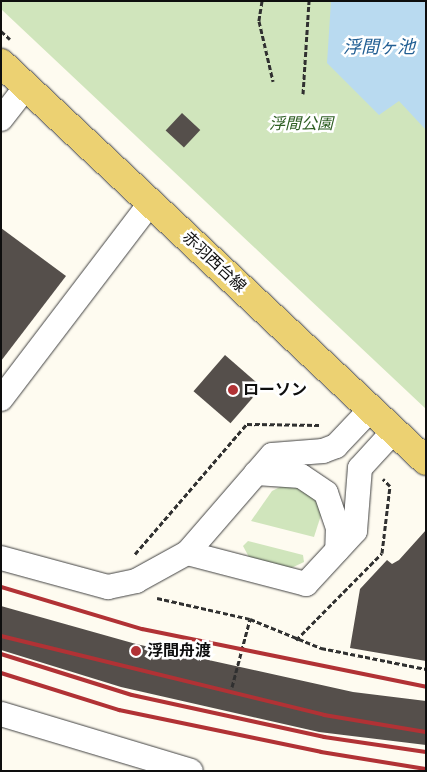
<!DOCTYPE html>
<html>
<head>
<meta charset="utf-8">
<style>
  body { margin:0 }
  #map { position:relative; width:427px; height:772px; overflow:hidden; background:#fefbf0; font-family:Spectral,"Noto Sans JP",serif }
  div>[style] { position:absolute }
  .green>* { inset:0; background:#d0e5bc }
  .water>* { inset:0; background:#b9daf0 }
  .building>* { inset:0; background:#554f4b; transform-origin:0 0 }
  .path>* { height:3px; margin-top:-1.5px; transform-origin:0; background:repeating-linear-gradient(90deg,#303030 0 5px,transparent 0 7.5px) }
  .roads { filter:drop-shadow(0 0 1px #414141) drop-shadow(0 0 1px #414141) }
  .minor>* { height:24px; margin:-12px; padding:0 12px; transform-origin:12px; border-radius:12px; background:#fff }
  .major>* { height:28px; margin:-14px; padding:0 14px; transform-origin:14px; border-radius:14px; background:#ecd172 }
  .rail>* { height:4px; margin:-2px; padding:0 2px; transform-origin:2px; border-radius:2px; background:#b13235 }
  .dots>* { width:14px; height:14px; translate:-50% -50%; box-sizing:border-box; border:2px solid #fff; border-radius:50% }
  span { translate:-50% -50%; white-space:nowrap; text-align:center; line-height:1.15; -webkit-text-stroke:5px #fff; paint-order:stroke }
  .park-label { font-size:16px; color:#2f5f24; font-style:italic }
  .street-label { font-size:16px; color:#0e0e0e }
  .poi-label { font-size:16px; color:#0e0e0e; font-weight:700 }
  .left { translate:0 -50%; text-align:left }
  .water-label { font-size:18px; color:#225f94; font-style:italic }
  .frame { position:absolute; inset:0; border:2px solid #0e0e0e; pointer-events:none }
</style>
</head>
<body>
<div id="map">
  <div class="green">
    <i style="clip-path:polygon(1px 1px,426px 1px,426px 409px,1px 9px)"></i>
    <i style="clip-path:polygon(282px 486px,305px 489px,313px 495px,322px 512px,314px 537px,251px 521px,272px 491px)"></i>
    <i style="clip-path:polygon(248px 541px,303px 555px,304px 562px,287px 570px,250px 559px,243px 546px)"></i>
  </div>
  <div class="water">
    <i style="clip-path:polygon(331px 1px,426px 1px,426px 130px,399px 101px,379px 115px,327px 63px)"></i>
  </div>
  <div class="building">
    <i style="left:182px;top:113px;width:25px;height:24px;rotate:43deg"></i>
    <i style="clip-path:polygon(1px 228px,66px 276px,1px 361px)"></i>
    <i style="left:225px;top:355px;width:49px;height:48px;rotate:41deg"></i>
    <i style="clip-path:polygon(426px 530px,426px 661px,350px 648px,360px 589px,387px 560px,392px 564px,399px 560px)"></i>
    <i style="clip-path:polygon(1px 606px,136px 644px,353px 692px,426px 701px,426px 745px,319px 732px,121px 687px,1px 650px)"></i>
  </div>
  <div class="path">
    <i style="left:262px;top:1px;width:20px;rotate:99deg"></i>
    <i style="left:259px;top:21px;width:62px;rotate:76.9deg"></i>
    <i style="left:1px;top:31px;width:12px;rotate:42deg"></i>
    <i style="left:303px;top:94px;width:93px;rotate:-86.3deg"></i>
    <i style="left:135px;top:554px;width:172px;rotate:-49.3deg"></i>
    <i style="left:247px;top:424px;width:72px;rotate:0.8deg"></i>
    <i style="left:157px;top:598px;width:95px;rotate:12.7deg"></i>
    <i style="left:250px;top:619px;width:77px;rotate:22.2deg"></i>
    <i style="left:321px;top:648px;width:107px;rotate:11.3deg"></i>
    <i style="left:296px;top:640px;width:122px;rotate:-45.3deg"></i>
    <i style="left:382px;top:553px;width:67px;rotate:-83.2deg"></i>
    <i style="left:390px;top:486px;width:10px;rotate:-135deg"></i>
    <i style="left:232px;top:687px;width:70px;rotate:-75.2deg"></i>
  </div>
  <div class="roads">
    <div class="minor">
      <i style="left:1px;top:119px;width:41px;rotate:-52deg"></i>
      <i style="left:1px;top:399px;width:248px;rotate:-52.7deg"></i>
      <i style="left:370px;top:410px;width:50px;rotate:133.4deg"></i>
      <i style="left:336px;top:446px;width:14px;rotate:159deg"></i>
      <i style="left:323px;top:451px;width:51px;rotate:175.5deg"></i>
      <i style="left:272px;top:455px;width:130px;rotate:130.9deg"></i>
      <i style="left:187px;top:553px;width:123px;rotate:14.6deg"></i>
      <i style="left:306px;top:584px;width:72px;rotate:-47.2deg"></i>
      <i style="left:355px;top:531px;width:63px;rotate:-85.5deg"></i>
      <i style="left:360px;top:468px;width:49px;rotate:-47.5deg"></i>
      <i style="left:256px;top:473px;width:45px;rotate:3.8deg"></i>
      <i style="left:301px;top:476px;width:30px;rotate:34deg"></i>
      <i style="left:326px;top:493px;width:36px;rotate:71deg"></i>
      <i style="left:338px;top:527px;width:23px;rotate:92deg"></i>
      <i style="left:1px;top:558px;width:111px;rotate:15.2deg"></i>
      <i style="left:108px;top:587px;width:29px;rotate:-12deg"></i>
      <i style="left:136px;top:581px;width:58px;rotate:-28.8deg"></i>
      <i style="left:1px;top:714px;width:198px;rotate:16.7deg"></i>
    </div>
    <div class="major">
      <i style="left:1px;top:63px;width:582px;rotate:43.12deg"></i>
    </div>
  </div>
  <div class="rail">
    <i style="left:1px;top:587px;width:147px;rotate:16.6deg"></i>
    <i style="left:142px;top:629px;width:290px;rotate:11.5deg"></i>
    <i style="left:1px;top:636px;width:333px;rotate:13.7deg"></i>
    <i style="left:324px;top:715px;width:103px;rotate:9.5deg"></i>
    <i style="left:1px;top:654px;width:137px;rotate:17.4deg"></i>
    <i style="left:132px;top:695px;width:197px;rotate:12.3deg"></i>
    <i style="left:324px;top:737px;width:103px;rotate:8.4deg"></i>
    <i style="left:1px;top:673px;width:124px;rotate:17.4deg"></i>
    <i style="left:119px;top:710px;width:206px;rotate:11.7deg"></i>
    <i style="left:321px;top:752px;width:106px;rotate:9.2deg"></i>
  </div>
  <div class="dots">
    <i style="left:233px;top:390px;background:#b13235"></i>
    <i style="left:136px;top:651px;background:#b13235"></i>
  </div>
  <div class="park-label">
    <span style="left:301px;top:124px">浮間公園</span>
  </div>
  <div class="street-label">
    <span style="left:214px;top:262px;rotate:43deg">赤羽西台線</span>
  </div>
  <div class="poi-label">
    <span class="left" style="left:243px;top:390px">ローソン</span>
    <span class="left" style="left:147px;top:651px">浮間舟渡</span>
  </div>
  <div class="water-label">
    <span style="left:379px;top:48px">浮間ヶ池</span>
  </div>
  <div class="frame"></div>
</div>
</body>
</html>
